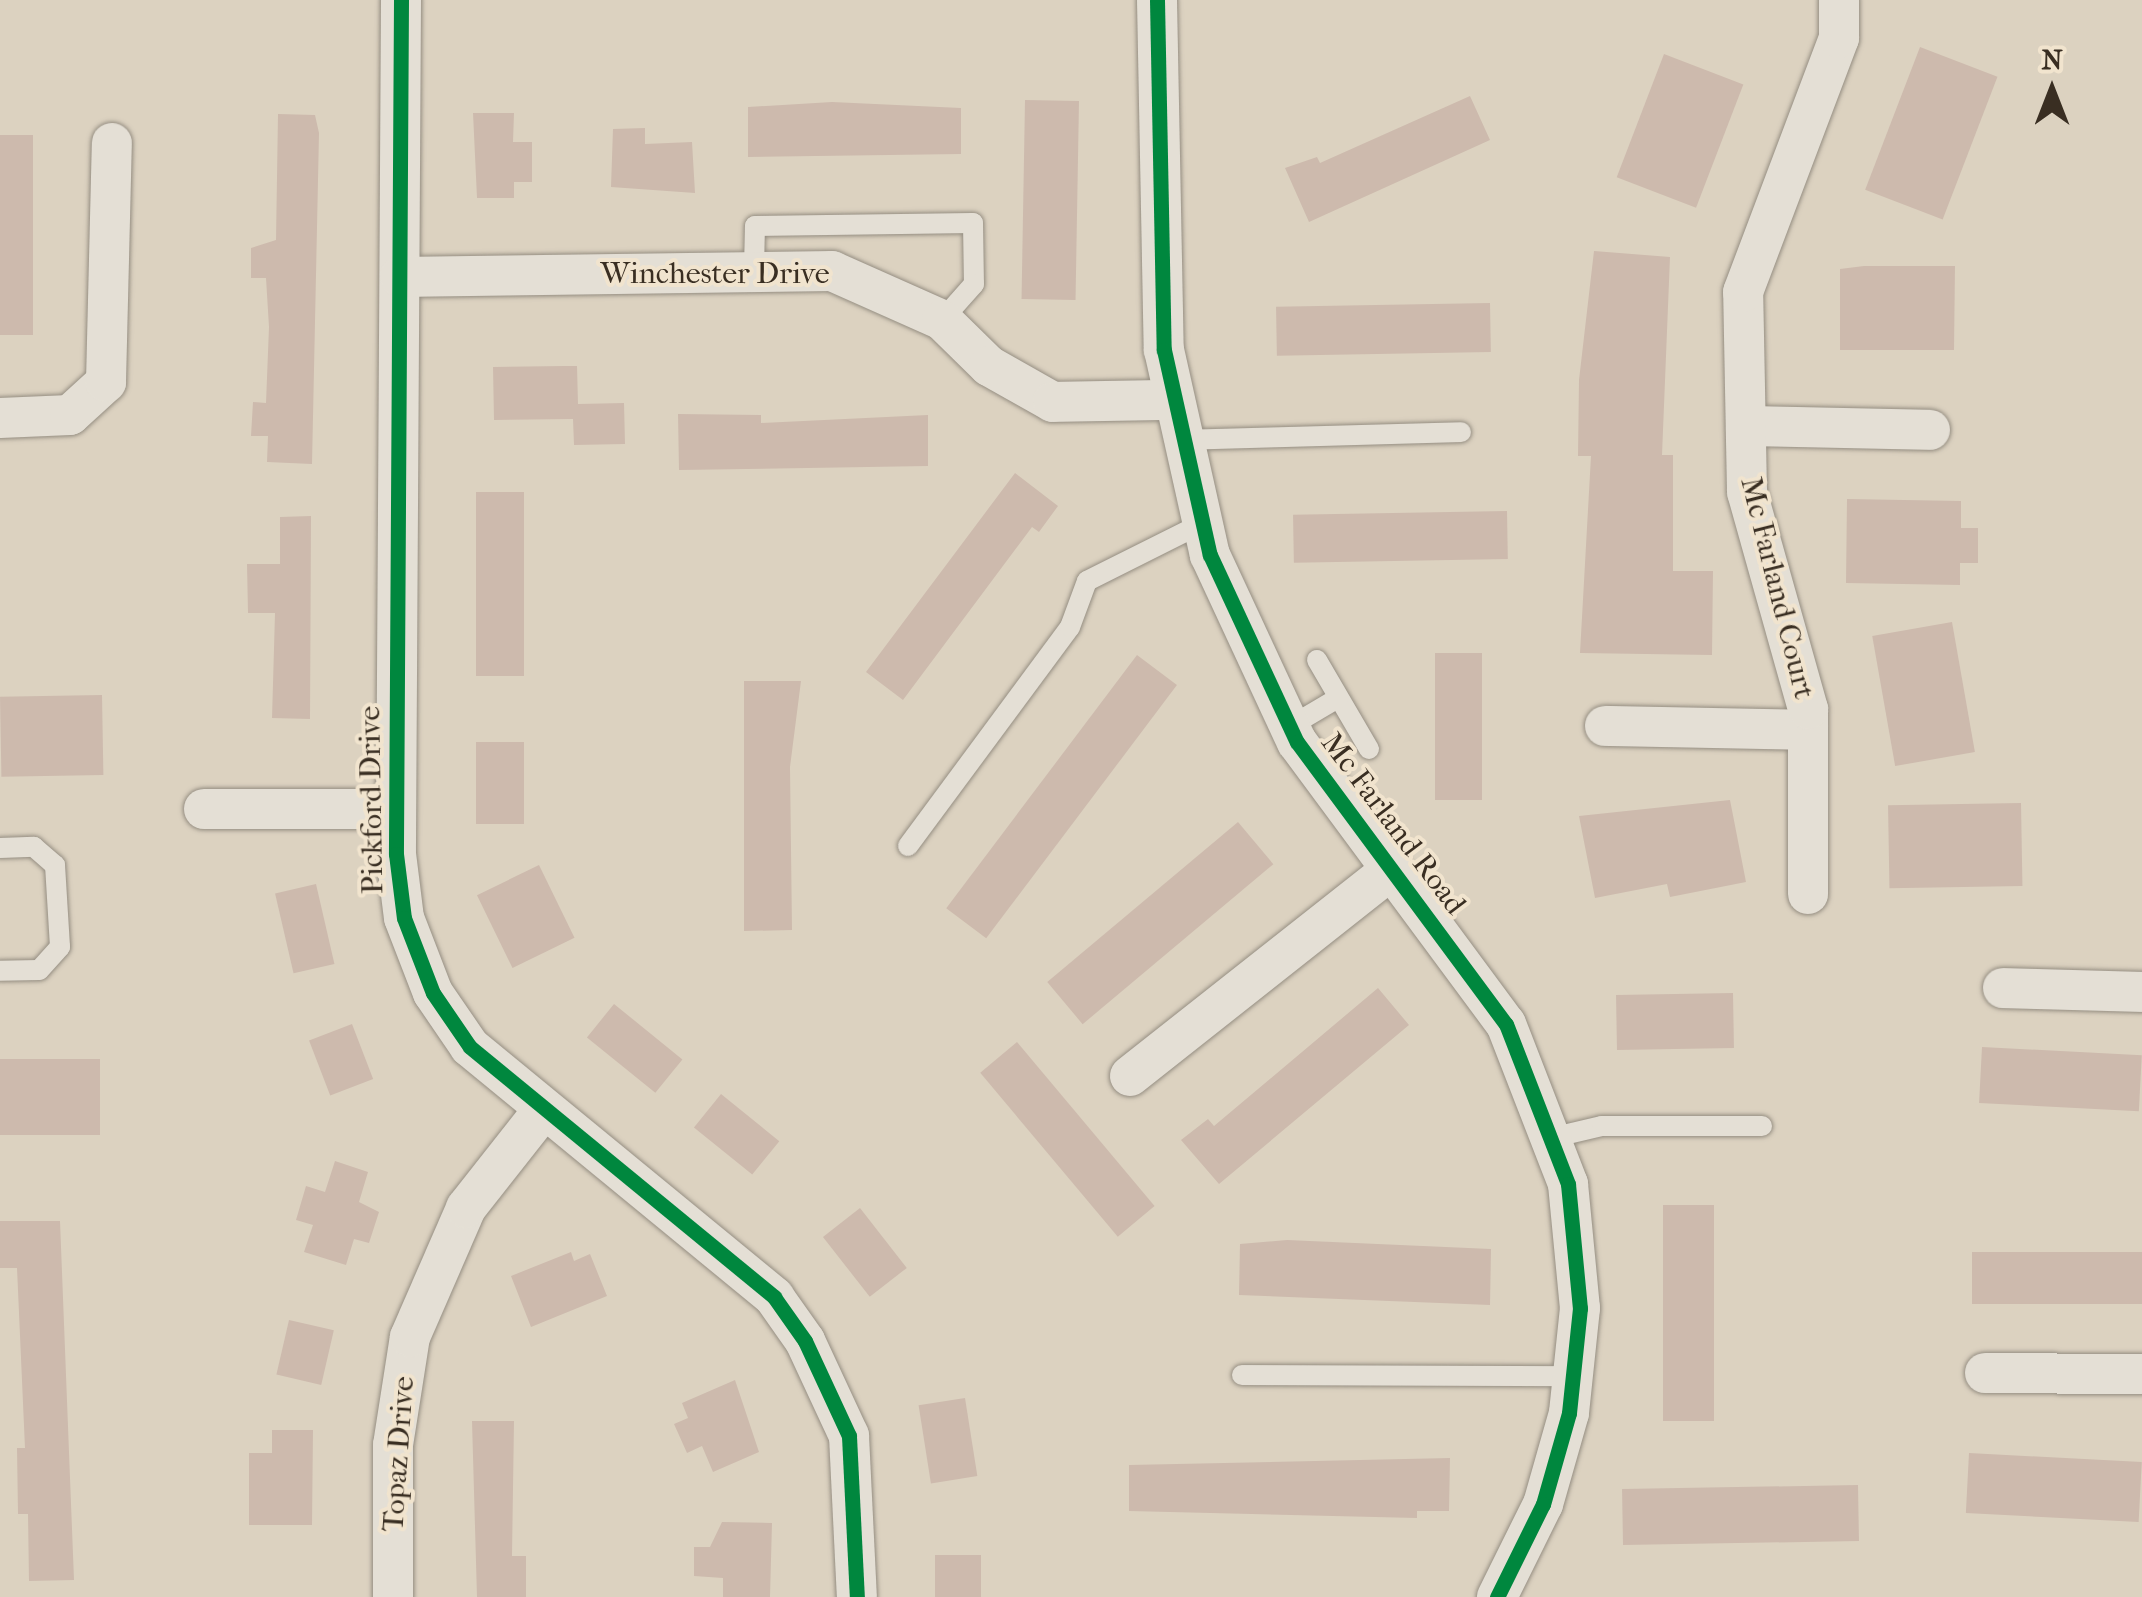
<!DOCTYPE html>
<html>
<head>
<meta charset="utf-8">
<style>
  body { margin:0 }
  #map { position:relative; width:2142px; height:1597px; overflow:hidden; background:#dcd2c0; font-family:"IM FELL French Canon",serif }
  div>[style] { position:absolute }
  .building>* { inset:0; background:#cdbaad; transform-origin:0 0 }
  .roads { filter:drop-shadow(0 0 2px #958e82) drop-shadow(0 0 2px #958e82) }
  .service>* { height:20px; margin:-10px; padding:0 10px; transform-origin:10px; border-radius:10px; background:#e4dfd5 }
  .minor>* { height:40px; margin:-20px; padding:0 20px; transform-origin:20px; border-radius:20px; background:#e4dfd5 }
  .cycleway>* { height:15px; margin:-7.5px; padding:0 7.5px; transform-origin:7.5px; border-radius:7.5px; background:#00873e }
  span { translate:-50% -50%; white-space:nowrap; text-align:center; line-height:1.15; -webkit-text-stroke:8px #f1e4ce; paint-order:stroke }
  .street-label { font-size:30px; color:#392e22 }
  .north { position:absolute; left:2002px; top:40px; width:100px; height:100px; -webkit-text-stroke:8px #f1e4ce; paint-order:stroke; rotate:0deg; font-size:28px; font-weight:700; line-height:40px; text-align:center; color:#392e22 }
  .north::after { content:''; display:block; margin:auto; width:35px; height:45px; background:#392e22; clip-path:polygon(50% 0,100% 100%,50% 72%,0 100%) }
</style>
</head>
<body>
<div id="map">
  <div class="building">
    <i style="left:1920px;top:47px;width:83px;height:153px;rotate:21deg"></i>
    <i style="left:1664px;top:54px;width:85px;height:132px;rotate:21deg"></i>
    <i style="clip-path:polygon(1470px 96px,1490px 140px,1309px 222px,1285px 168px,1317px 157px,1320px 163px)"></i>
    <i style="left:1079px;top:101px;width:199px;height:54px;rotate:91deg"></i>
    <i style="clip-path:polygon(832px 102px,961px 108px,961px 154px,748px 157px,748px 107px)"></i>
    <i style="clip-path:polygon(473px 113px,514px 113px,513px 142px,532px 142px,532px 182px,514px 182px,514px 198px,477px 198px)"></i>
    <i style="clip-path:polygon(278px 114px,315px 115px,319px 133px,312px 464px,267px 462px,268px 436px,251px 436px,253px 402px,266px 403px,269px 327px,266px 278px,251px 278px,251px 248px,276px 240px)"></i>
    <i style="clip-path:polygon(645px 128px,645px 144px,692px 142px,695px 193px,611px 187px,613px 129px)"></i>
    <i style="left:0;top:135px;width:33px;height:200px"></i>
    <i style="clip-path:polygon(1594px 251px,1670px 257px,1662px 455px,1673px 455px,1673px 571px,1713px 571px,1712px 655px,1580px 653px,1591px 456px,1578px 456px,1579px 380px)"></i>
    <i style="clip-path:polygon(1864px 266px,1955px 266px,1954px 350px,1840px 350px,1840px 269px)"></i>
    <i style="left:1490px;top:303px;width:49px;height:214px;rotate:89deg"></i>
    <i style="clip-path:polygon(565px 366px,577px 366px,578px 404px,624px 403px,625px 444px,574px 445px,573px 419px,494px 420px,493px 367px)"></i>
    <i style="clip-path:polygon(678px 414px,761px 415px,761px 423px,928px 415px,928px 466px,679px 470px)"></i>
    <i style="clip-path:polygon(1015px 473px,1058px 506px,1039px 532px,1032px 527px,903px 700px,866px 672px)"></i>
    <i style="left:476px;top:492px;width:48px;height:184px"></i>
    <i style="clip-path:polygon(1847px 499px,1961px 501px,1961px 528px,1978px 528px,1978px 563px,1960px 563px,1960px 585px,1846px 583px)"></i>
    <i style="left:1507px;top:511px;width:48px;height:214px;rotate:89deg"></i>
    <i style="clip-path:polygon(311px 516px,310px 719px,272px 718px,275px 613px,248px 613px,247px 564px,280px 564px,280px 517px)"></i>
    <i style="left:1952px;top:622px;width:132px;height:81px;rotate:80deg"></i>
    <i style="left:1435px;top:653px;width:47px;height:147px"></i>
    <i style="left:1137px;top:655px;width:50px;height:317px;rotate:37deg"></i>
    <i style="clip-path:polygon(744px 681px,801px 681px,790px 767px,792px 930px,744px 931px)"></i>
    <i style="left:102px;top:695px;width:80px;height:102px;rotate:89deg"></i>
    <i style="left:476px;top:742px;width:48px;height:82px"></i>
    <i style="clip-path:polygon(1730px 800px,1746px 882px,1670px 897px,1667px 884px,1595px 898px,1579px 816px)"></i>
    <i style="left:2021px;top:803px;width:83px;height:133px;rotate:89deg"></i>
    <i style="left:1238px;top:822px;width:55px;height:249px;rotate:50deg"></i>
    <i style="left:539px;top:865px;width:81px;height:69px;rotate:64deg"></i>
    <i style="left:316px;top:884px;width:82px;height:42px;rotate:77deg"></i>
    <i style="clip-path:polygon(1378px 988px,1409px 1025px,1219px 1184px,1181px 1140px,1208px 1119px,1214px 1126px)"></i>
    <i style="left:1733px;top:993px;width:55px;height:117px;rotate:89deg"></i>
    <i style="left:614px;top:1004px;width:88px;height:43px;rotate:39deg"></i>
    <i style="left:352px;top:1024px;width:59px;height:46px;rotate:69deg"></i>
    <i style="left:1017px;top:1042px;width:214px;height:48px;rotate:50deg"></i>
    <i style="left:1982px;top:1047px;width:160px;height:56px;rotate:3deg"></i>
    <i style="left:0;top:1059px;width:100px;height:76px"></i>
    <i style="left:721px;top:1094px;width:75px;height:43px;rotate:39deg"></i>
    <i style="clip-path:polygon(335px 1161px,368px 1172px,359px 1202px,379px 1212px,369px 1243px,354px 1239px,346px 1265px,304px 1252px,313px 1225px,296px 1220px,306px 1186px,325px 1192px)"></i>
    <i style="left:1663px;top:1205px;width:51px;height:216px"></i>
    <i style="left:860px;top:1208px;width:76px;height:47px;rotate:52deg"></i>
    <i style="clip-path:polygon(0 1221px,60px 1221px,74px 1580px,29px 1581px,28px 1514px,18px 1514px,17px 1448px,25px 1448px,17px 1268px,0 1268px)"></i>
    <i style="clip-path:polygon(1287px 1240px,1491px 1249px,1490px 1305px,1239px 1295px,1240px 1244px)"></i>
    <i style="clip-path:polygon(571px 1252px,574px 1261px,590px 1254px,607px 1296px,531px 1327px,511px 1276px)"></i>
    <i style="left:1972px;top:1252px;width:170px;height:52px"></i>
    <i style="left:289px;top:1320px;width:46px;height:56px;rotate:13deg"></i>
    <i style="clip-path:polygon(735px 1380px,759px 1452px,713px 1472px,702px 1446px,687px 1453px,674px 1424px,688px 1418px,682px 1403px)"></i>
    <i style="left:965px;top:1398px;width:79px;height:47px;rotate:81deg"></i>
    <i style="clip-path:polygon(472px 1421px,514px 1421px,512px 1556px,526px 1556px,526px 1597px,477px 1597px)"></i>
    <i style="clip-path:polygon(272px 1430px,313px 1430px,312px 1525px,249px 1525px,249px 1453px,272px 1453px)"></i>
    <i style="left:1969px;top:1453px;width:173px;height:60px;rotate:3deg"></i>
    <i style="clip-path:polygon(1450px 1458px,1449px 1511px,1417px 1511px,1417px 1518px,1129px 1511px,1129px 1465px)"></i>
    <i style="left:1858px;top:1485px;width:56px;height:236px;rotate:89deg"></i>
    <i style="clip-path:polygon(722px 1522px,772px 1523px,770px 1597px,723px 1597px,723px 1578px,694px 1576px,694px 1547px,710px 1547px)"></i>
    <i style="left:935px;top:1555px;width:46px;height:42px"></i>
  </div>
  <div class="roads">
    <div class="service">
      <i style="left:754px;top:269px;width:43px;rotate:-88.7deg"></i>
      <i style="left:755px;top:226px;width:218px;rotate:-0.8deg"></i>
      <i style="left:973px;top:223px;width:61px;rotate:89.1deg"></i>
      <i style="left:974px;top:284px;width:48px;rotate:131.6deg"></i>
      <i style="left:1180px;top:440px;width:281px;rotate:-1.6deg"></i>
      <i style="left:1317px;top:660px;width:103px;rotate:59.7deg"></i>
      <i style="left:1289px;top:727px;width:57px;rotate:-30.6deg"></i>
      <i style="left:908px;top:846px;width:272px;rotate:-53.5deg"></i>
      <i style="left:1070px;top:627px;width:49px;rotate:-69.7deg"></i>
      <i style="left:1087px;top:581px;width:127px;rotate:-26.6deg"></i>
      <i style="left:0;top:848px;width:34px;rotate:-2deg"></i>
      <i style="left:34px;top:847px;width:28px;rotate:41deg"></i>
      <i style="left:55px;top:865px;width:82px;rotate:86.5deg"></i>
      <i style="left:60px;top:947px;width:31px;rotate:132deg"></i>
      <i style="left:39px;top:970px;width:39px;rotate:179deg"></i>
      <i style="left:1555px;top:1137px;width:48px;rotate:-13.2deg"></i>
      <i style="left:1602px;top:1126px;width:160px"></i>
      <i style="left:1242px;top:1375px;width:333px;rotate:0.2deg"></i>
    </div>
    <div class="minor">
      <i style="left:401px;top:0;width:854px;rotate:90.34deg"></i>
      <i style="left:396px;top:854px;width:64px;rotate:82.9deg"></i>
      <i style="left:404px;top:918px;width:80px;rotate:68.9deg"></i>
      <i style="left:433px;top:993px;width:65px;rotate:55.6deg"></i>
      <i style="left:470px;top:1047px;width:394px;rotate:39.4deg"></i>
      <i style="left:774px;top:1297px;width:54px;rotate:54.8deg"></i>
      <i style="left:805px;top:1341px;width:105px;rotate:65.1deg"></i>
      <i style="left:849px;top:1436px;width:161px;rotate:87.2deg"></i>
      <i style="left:1157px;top:0;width:350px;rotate:88.9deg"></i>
      <i style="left:1164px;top:350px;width:210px;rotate:77.4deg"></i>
      <i style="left:1210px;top:555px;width:206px;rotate:65.1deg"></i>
      <i style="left:1297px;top:742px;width:351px;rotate:53.5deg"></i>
      <i style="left:1506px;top:1024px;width:172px;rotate:68.8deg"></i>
      <i style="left:1568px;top:1184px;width:125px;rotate:84.5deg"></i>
      <i style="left:1580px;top:1308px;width:106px;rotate:96deg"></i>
      <i style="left:1569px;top:1413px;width:95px;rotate:105.9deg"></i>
      <i style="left:1543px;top:1504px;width:104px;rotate:116.3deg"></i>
      <i style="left:400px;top:277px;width:432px;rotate:-0.8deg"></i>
      <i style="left:832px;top:271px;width:120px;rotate:24deg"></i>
      <i style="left:942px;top:320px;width:66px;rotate:44.4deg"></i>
      <i style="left:989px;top:366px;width:73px;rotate:29.4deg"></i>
      <i style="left:1053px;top:402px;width:118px;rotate:-1deg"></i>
      <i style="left:0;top:418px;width:70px;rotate:-2.5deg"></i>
      <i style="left:70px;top:415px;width:49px;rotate:-42.5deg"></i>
      <i style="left:106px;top:382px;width:239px;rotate:-88.6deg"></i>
      <i style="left:1746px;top:426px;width:184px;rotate:1.2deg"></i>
      <i style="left:1605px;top:726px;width:203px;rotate:1.1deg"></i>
      <i style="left:204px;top:809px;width:192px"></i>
      <i style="left:1808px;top:894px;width:185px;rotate:-90deg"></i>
      <i style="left:1808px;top:709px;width:225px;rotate:-105.7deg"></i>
      <i style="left:1747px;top:492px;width:200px;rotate:-91.1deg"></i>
      <i style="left:1743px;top:292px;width:272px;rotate:-69.3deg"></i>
      <i style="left:1839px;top:38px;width:38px;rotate:-90deg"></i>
      <i style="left:2003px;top:988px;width:139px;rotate:1.6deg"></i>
      <i style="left:1130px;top:1076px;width:329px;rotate:-38.3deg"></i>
      <i style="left:1985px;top:1373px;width:157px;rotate:0.4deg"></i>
      <i style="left:393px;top:1597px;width:152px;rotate:-90deg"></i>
      <i style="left:393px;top:1445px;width:109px;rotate:-81.1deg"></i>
      <i style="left:410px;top:1337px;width:141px;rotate:-66.5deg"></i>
      <i style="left:466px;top:1208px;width:125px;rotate:-51.8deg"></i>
    </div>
  </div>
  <div class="cycleway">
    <i style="left:401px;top:0;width:854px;rotate:90.34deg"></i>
    <i style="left:396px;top:854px;width:64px;rotate:82.9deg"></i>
    <i style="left:404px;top:918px;width:80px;rotate:68.9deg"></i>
    <i style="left:433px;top:993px;width:65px;rotate:55.6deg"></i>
    <i style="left:470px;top:1047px;width:394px;rotate:39.4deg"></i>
    <i style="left:774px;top:1297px;width:54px;rotate:54.8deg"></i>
    <i style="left:805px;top:1341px;width:105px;rotate:65.1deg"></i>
    <i style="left:849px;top:1436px;width:161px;rotate:87.2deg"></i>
    <i style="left:1157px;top:0;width:350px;rotate:88.9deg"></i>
    <i style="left:1164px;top:350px;width:210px;rotate:77.4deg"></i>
    <i style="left:1210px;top:555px;width:206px;rotate:65.1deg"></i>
    <i style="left:1297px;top:742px;width:351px;rotate:53.5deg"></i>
    <i style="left:1506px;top:1024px;width:172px;rotate:68.8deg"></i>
    <i style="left:1568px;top:1184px;width:125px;rotate:84.5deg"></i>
    <i style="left:1580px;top:1308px;width:106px;rotate:96deg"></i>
    <i style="left:1569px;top:1413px;width:95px;rotate:105.9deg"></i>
    <i style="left:1543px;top:1504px;width:104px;rotate:116.3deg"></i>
  </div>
  <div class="street-label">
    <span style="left:715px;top:274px">Winchester Drive</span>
    <span style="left:1777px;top:588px;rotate:76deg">Mc Farland Court</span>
    <span style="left:372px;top:800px;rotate:-91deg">Pickford Drive</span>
    <span style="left:1393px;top:824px;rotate:53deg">Mc Farland Road</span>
    <span style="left:399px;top:1454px;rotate:-86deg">Topaz Drive</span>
  </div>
  <div class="north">N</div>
</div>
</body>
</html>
